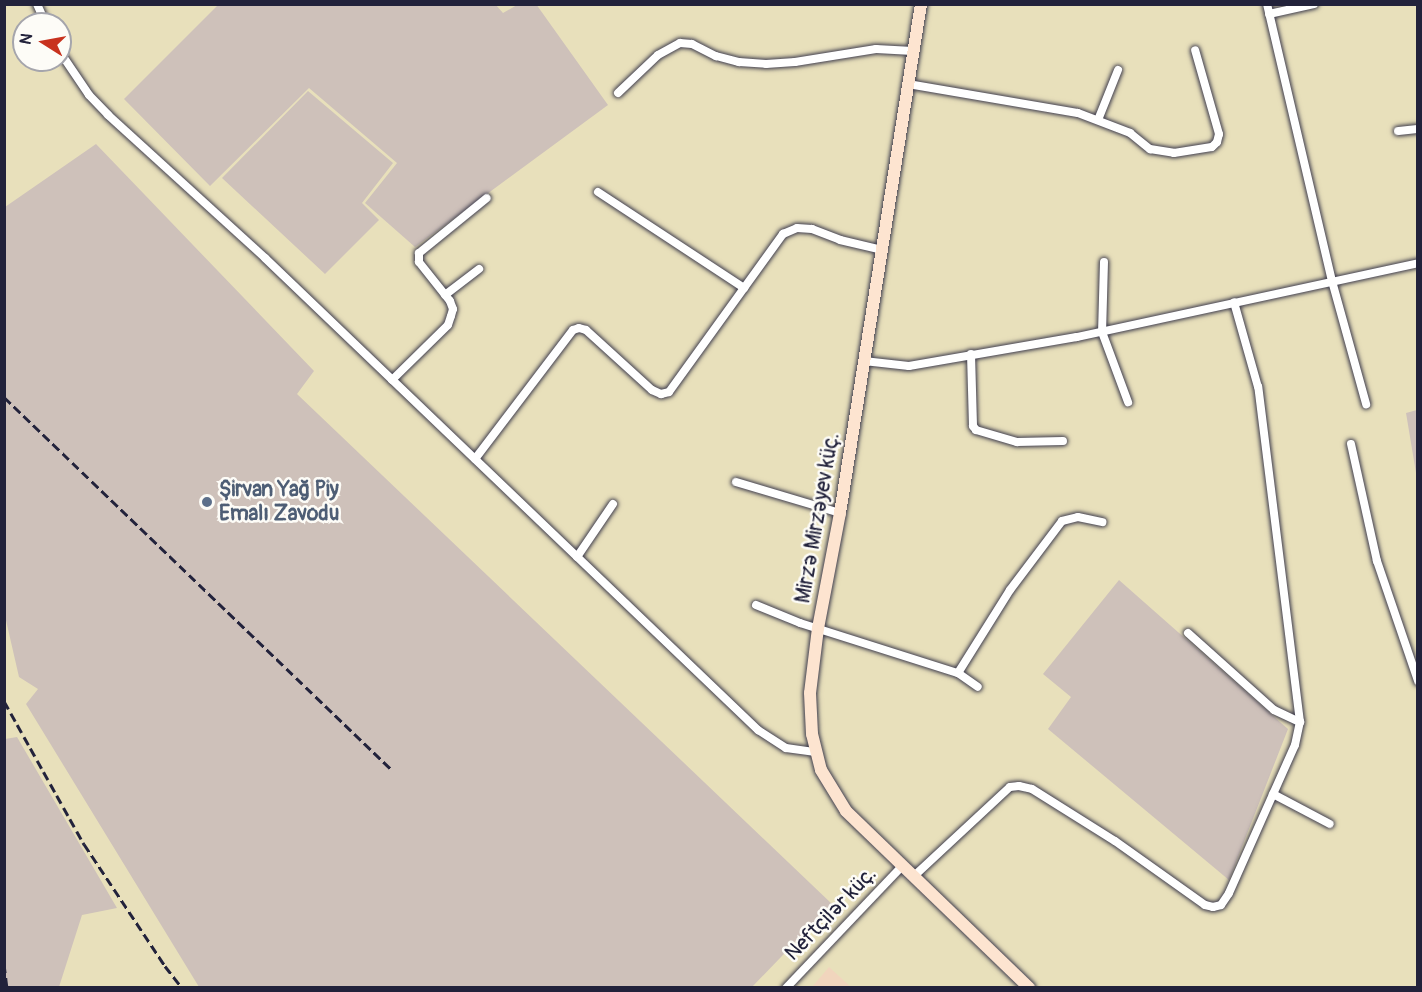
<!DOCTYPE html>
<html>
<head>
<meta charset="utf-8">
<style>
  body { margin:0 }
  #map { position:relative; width:1422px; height:992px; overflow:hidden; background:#e8e0bb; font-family:Pangolin,sans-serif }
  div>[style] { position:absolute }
  .built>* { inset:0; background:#f1d5bd }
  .industrial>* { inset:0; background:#cec1ba }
  .roads { filter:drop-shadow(0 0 2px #403e4e) drop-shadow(0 0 2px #403e4e) }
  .street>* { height:8px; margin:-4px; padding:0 4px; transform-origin:4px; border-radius:4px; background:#fff }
  .secondary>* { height:12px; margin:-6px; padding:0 6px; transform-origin:6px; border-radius:6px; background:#fde4d0 }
  .rail>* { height:3px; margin-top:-1.5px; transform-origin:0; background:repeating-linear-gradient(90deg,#22223b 0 9px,transparent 0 13.5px) }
  .dots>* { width:16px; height:16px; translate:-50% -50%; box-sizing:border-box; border:3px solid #fdfcf7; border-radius:50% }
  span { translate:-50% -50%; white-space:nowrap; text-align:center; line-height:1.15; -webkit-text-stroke:5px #fdfcf7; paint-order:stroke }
  .service-label { font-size:21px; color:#4e5e75; font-weight:700 }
  .left { translate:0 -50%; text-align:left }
  .street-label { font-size:21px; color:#22223b }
  .frame { position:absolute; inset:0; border:6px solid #22223b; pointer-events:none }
  .north { position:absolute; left:12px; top:12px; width:60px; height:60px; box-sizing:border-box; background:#fdfcf7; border:2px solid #a5a5ac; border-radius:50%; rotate:281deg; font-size:16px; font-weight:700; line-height:24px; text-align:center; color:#22223b }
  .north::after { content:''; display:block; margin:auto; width:21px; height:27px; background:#c8321e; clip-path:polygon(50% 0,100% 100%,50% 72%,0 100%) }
</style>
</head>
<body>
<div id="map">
  <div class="built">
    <i style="clip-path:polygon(829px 967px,851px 987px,812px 987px)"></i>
  </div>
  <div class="industrial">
    <i style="clip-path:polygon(495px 4px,503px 13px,517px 5px,536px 4px,608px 105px,415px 247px,365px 203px,397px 163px,309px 88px,210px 186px,124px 99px,218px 5px)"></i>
    <i style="clip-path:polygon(308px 91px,393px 163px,362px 203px,379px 220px,325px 274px,222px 178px)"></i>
    <i style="clip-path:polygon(96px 144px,314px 371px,297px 394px,832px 904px,752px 987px,199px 987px,26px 704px,38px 689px,19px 677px,5px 616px,5px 207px)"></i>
    <i style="clip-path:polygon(1417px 410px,1418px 410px,1417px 479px,1406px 413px)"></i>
    <i style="clip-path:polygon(1119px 580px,1288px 729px,1229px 880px,1048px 729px,1071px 697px,1043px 674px)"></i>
    <i style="clip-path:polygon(17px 737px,117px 908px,82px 915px,59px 987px,5px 987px,5px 739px)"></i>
  </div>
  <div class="roads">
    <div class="street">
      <i style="left:37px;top:4px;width:22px;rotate:66deg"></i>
      <i style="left:1267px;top:4px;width:285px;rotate:76.8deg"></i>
      <i style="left:1332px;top:281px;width:128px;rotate:74.5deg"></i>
      <i style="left:1269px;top:14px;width:46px;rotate:-12.5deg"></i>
      <i style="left:60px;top:52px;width:52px;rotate:56deg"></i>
      <i style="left:89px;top:95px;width:28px;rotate:46deg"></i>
      <i style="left:108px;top:115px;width:212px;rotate:42.3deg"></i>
      <i style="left:265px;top:258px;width:683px;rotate:43.75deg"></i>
      <i style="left:758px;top:730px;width:33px;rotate:33deg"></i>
      <i style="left:786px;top:748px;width:28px;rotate:8deg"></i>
      <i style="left:908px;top:84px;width:172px;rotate:9.7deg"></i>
      <i style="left:1078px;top:113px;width:56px;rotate:21deg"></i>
      <i style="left:1130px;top:133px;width:26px;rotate:39deg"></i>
      <i style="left:1150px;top:149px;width:24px;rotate:9deg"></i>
      <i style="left:1174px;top:153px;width:38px;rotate:-9deg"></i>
      <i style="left:1212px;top:147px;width:7px;rotate:-45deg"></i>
      <i style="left:1217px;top:142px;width:8px;rotate:-76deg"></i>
      <i style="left:1219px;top:134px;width:87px;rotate:-105.9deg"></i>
      <i style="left:618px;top:93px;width:55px;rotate:-43.5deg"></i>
      <i style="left:658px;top:55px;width:25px;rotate:-29deg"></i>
      <i style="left:680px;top:43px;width:12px;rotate:5deg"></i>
      <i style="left:692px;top:44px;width:27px;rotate:27deg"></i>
      <i style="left:716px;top:56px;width:24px;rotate:15deg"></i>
      <i style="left:739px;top:62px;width:27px;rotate:4deg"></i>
      <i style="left:766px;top:64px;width:29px;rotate:-4deg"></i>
      <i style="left:795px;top:62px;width:82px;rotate:-9.1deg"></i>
      <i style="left:876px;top:49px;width:37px;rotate:3deg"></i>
      <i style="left:1098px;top:120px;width:54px;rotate:-68.2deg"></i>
      <i style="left:1398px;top:131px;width:20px;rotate:-6deg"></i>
      <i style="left:598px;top:192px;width:175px;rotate:33.3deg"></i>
      <i style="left:1104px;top:262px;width:70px;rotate:91.6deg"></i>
      <i style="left:1102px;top:332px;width:75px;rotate:69.6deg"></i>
      <i style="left:445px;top:295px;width:43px;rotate:-37.4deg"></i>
      <i style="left:971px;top:354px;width:72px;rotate:88.4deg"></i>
      <i style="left:973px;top:426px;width:5px;rotate:53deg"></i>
      <i style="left:976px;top:430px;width:43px;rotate:16.3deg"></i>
      <i style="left:1017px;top:442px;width:46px;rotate:-1.2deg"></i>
      <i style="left:864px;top:361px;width:45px;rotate:6.3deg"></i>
      <i style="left:909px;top:366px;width:170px;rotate:-9.8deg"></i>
      <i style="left:1077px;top:337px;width:349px;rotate:-12.2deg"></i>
      <i style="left:392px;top:380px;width:78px;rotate:-44.5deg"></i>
      <i style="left:448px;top:325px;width:9px;rotate:-72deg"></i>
      <i style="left:451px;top:316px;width:7px;rotate:-74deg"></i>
      <i style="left:453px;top:309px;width:9px;rotate:-111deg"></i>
      <i style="left:450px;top:301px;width:50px;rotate:-128.5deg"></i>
      <i style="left:419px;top:262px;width:9px;rotate:-90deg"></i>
      <i style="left:419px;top:253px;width:87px;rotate:-39deg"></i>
      <i style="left:1351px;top:444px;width:120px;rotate:77.5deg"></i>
      <i style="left:1377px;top:561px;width:127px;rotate:71.1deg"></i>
      <i style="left:475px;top:459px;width:162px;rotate:-52.8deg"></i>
      <i style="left:573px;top:330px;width:6px;rotate:-18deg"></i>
      <i style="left:579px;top:328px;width:7px;rotate:16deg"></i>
      <i style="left:586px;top:330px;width:89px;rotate:42.3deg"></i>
      <i style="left:652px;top:390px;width:10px;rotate:24deg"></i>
      <i style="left:661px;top:394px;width:8px;rotate:-14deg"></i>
      <i style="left:669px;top:392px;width:195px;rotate:-54.2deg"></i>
      <i style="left:783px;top:234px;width:15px;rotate:-23deg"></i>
      <i style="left:797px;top:228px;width:15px;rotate:4deg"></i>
      <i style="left:812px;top:229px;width:30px;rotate:21deg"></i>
      <i style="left:840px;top:240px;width:43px;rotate:13.4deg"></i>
      <i style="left:736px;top:482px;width:109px;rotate:16.6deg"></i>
      <i style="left:577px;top:557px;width:64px;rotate:-55.8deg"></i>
      <i style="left:756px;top:605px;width:48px;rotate:22.2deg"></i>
      <i style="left:800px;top:623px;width:166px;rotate:17.6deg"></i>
      <i style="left:958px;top:673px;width:98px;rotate:-57.9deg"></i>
      <i style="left:1010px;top:590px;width:86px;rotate:-53deg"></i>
      <i style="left:1062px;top:521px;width:16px;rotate:-14deg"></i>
      <i style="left:1078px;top:517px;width:25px;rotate:12deg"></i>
      <i style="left:1188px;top:633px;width:115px;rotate:41.8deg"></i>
      <i style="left:1274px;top:710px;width:29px;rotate:25deg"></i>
      <i style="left:958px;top:673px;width:24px;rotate:35deg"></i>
      <i style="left:1273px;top:794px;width:64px;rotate:27.8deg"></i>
      <i style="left:913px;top:877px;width:132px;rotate:-42.9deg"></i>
      <i style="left:1010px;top:787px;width:9px;rotate:-6deg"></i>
      <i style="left:1019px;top:786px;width:13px;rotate:13deg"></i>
      <i style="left:1032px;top:789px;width:98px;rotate:32.1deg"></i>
      <i style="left:1115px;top:841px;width:110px;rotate:35.4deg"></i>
      <i style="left:1205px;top:905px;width:8px;rotate:14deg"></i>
      <i style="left:1213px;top:907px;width:8px;rotate:-14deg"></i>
      <i style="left:1221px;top:905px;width:14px;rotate:-56deg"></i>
      <i style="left:1229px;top:893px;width:162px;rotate:-66deg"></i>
      <i style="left:1295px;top:745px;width:24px;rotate:-78deg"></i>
      <i style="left:1300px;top:722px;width:338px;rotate:-97.1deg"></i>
      <i style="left:1258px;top:387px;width:88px;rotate:-105.8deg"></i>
      <i style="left:786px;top:988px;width:168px;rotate:-46.4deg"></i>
    </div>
    <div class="secondary">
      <i style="left:921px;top:4px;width:515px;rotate:99.04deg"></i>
      <i style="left:840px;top:513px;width:117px;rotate:100.8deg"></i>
      <i style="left:818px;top:628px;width:65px;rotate:97deg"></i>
      <i style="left:810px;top:693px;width:41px;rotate:87.2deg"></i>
      <i style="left:812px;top:734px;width:37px;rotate:76deg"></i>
      <i style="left:821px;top:770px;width:48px;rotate:58.6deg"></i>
      <i style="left:846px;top:811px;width:255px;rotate:44deg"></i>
    </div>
  </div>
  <div class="rail">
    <i style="left:4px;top:397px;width:538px;rotate:43.87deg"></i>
    <i style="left:4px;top:701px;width:164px;rotate:60.8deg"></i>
    <i style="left:84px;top:844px;width:146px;rotate:56.4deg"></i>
    <i style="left:165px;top:966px;width:28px;rotate:52deg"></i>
    <i style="left:4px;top:964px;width:24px;rotate:83deg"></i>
  </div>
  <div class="dots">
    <i style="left:207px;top:502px;background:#5c6f8a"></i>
  </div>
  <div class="service-label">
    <span class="left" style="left:219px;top:502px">Şirvan Yağ Piy<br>Emalı Zavodu</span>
  </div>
  <div class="street-label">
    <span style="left:818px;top:518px;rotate:-80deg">Mirzə Mirzəyev küç.</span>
    <span style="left:831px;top:914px;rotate:-46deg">Neftçilər küç.</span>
  </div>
  <div class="frame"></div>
  <div class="north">N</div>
</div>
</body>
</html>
